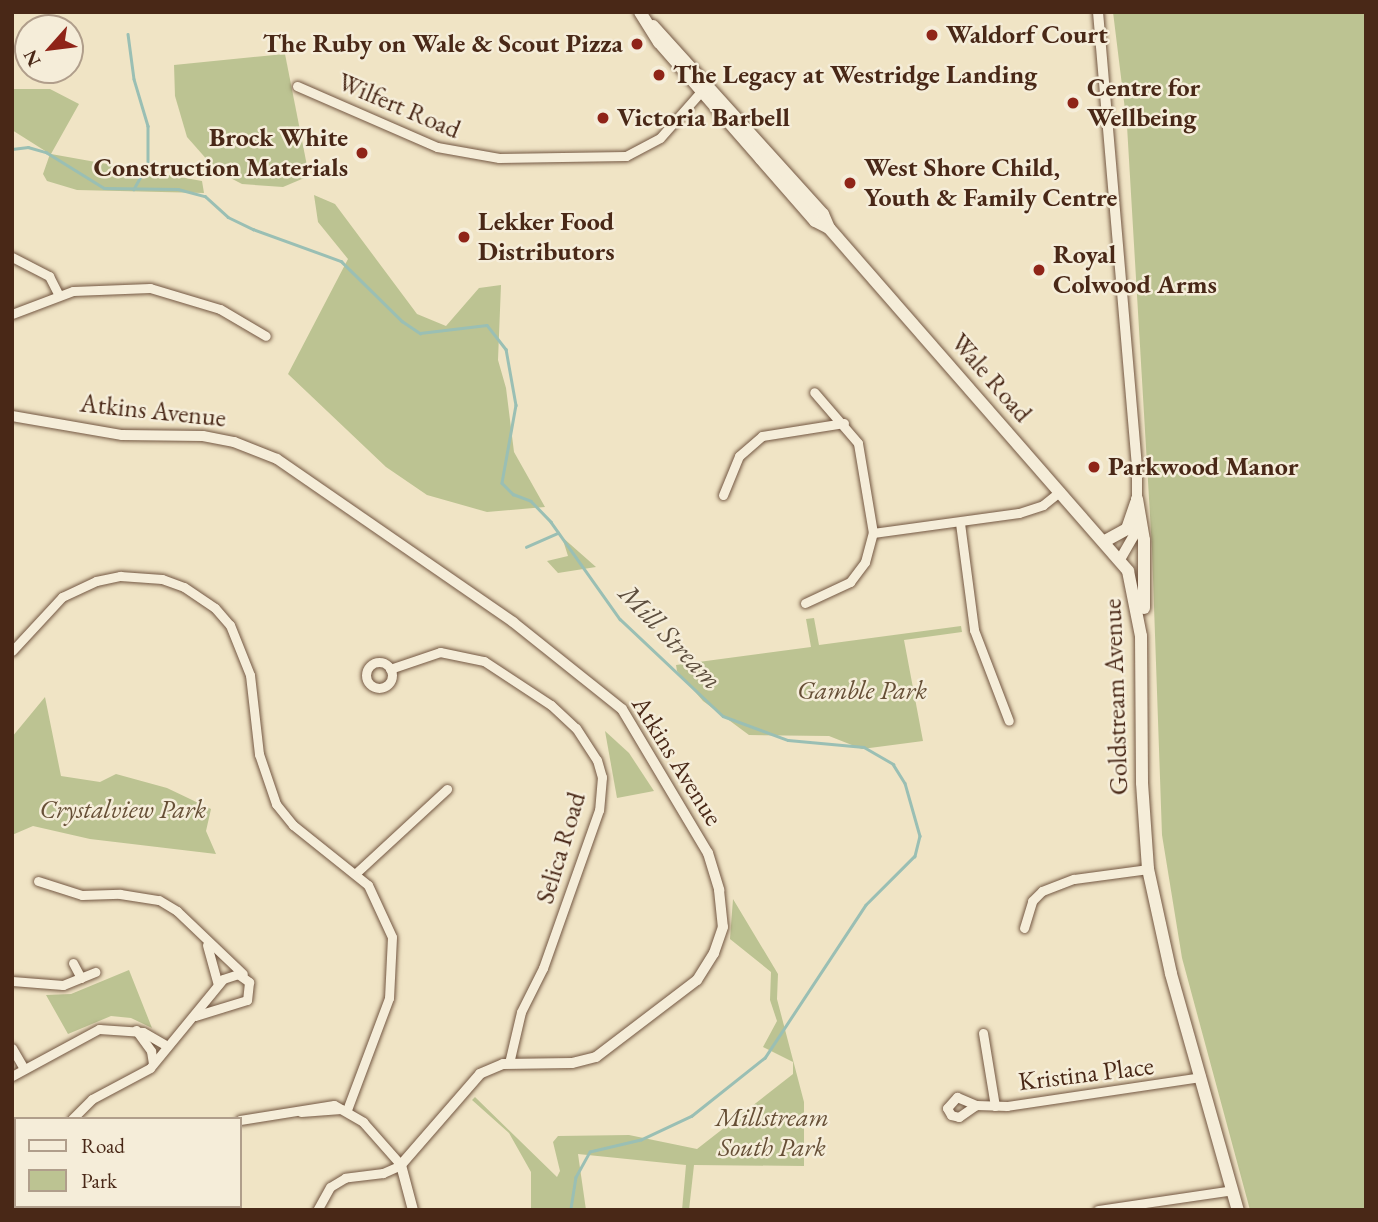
<!DOCTYPE html>
<html>
<head>
<meta charset="utf-8">
<style>
  body { margin:0 }
  #map { position:relative; width:1378px; height:1222px; overflow:hidden; background:#f0e4c5; font-family:"EB Garamond",serif }
  div>[style] { position:absolute }
  .green>* { inset:0; background:#bcc392 }
  .stream>* { height:2.5px; margin:-1.25px; padding:0 1.25px; transform-origin:1.25px; border-radius:1.25px; background:#9abfb4 }
  .roads { filter:drop-shadow(0 0 2px #735742) drop-shadow(0 0 2px #735742) }
  .minor>* { height:9px; margin:-4.5px; padding:0 4.5px; transform-origin:4.5px; border-radius:4.5px; background:#f5edd9 }
  .minor>.ring { margin:-4.5px; padding:0; box-sizing:content-box; background:none; border:9px solid #f5edd9; border-radius:50% }
  .tertiary>* { height:10px; margin:-5px; padding:0 5px; transform-origin:5px; border-radius:5px; background:#f5edd9 }
  .secondary>* { height:12px; margin:-6px; padding:0 6px; transform-origin:6px; border-radius:6px; background:#f5edd9 }
  .dots>* { width:19px; height:19px; translate:-50% -50%; box-sizing:border-box; border:4px solid #f5edd9; border-radius:50% }
  span { translate:-50% -50%; white-space:nowrap; text-align:center; line-height:1.15; -webkit-text-stroke:5px #f5edd9; paint-order:stroke }
  .poi-label { font-size:26px; color:#492817; font-weight:700 }
  .left { translate:0 -50%; text-align:left }
  .right { translate:-100% -50%; text-align:right }
  .street-label { font-size:26px; color:#492817 }
  .park-label { font-size:26px; color:#664f36; font-style:italic }
  .water-label { font-size:28px; color:#5d4e3e; font-style:italic }
  .frame { position:absolute; inset:0; border:14px solid #492817; pointer-events:none }
  .legend { position:absolute; left:14px; top:1117px; width:228px; height:91px; box-sizing:border-box; background:#f5edd9; border:2px solid #b09e8b; margin:0; padding:9px 12px; list-style:none; font-size:21px; color:#492817 }
  .legend li { display:flex; align-items:center; gap:14px; height:35px }
  .legend b { width:35px; border:2px solid #b09e8b }
  .north { position:absolute; left:14px; top:14px; width:70px; height:70px; box-sizing:border-box; background:#f5edd9; border:2px solid #b09e8b; border-radius:50%; rotate:242deg; font-size:19px; font-weight:700; line-height:28px; text-align:center; color:#492817 }
  .north::after { content:''; display:block; margin:auto; width:24px; height:32px; background:#8f2418; clip-path:polygon(50% 0,100% 100%,50% 72%,0 100%) }
</style>
</head>
<body>
<div id="map">
  <div class="green">
    <i style="clip-path:polygon(1113px 12px,1366px 12px,1366px 1210px,1250px 1210px,1182px 958px,1162px 835px,1152px 549px,1127px 126px)"></i>
    <i style="clip-path:polygon(285px 54px,309px 176px,283px 187px,242px 184px,217px 171px,187px 137px,175px 96px,174px 65px)"></i>
    <i style="clip-path:polygon(12px 89px,50px 89px,79px 104px,51px 154px,202px 181px,204px 193px,77px 190px,47px 181px,43px 174px,50px 154px,12px 130px)"></i>
    <i style="clip-path:polygon(314px 195px,335px 204px,417px 314px,446px 326px,479px 288px,501px 285px,498px 360px,506px 388px,514px 452px,545px 507px,487px 512px,427px 495px,386px 467px,288px 374px,348px 259px,318px 222px)"></i>
    <i style="clip-path:polygon(562px 537px,596px 567px,558px 573px,547px 561px,568px 556px)"></i>
    <i style="clip-path:polygon(814px 618px,819px 645px,961px 626px,962px 632px,904px 640px,923px 741px,862px 749px,829px 736px,749px 735px,703px 701px,677px 671px,676px 665px,811px 647px,806px 619px)"></i>
    <i style="clip-path:polygon(45px 697px,61px 776px,100px 782px,116px 774px,167px 788px,211px 809px,206px 831px,216px 854px,90px 839px,33px 826px,12px 835px,12px 737px)"></i>
    <i style="clip-path:polygon(605px 731px,629px 753px,654px 791px,617px 798px)"></i>
    <i style="clip-path:polygon(733px 899px,778px 974px,777px 999px,804px 1102px,804px 1166px,694px 1165px,689px 1210px,682px 1210px,686px 1165px,578px 1154px,586px 1210px,531px 1210px,531px 1172px,509px 1133px,472px 1100px,475px 1097px,557px 1177px,560px 1171px,553px 1142px,558px 1136px,629px 1135px,697px 1149px,793px 1074px,793px 1062px,763px 1047px,777px 1021px,770px 1000px,771px 972px,730px 939px)"></i>
    <i style="clip-path:polygon(129px 970px,152px 1028px,131px 1018px,111px 1016px,68px 1034px,46px 995px,71px 994px)"></i>
  </div>
  <div class="stream">
    <i style="left:128px;top:34px;width:45px;rotate:82.4deg"></i>
    <i style="left:134px;top:79px;width:49px;rotate:73.4deg"></i>
    <i style="left:148px;top:126px;width:38px;rotate:90deg"></i>
    <i style="left:148px;top:164px;width:29px;rotate:119deg"></i>
    <i style="left:12px;top:149px;width:16px;rotate:-7deg"></i>
    <i style="left:28px;top:147px;width:19px;rotate:16deg"></i>
    <i style="left:46px;top:152px;width:68px;rotate:31.8deg"></i>
    <i style="left:104px;top:188px;width:74px;rotate:0.8deg"></i>
    <i style="left:178px;top:189px;width:28px;rotate:15deg"></i>
    <i style="left:205px;top:196px;width:31px;rotate:42deg"></i>
    <i style="left:228px;top:217px;width:28px;rotate:26deg"></i>
    <i style="left:253px;top:229px;width:94px;rotate:20deg"></i>
    <i style="left:341px;top:261px;width:86px;rotate:44.5deg"></i>
    <i style="left:402px;top:321px;width:22px;rotate:34deg"></i>
    <i style="left:420px;top:333px;width:67px;rotate:-6.8deg"></i>
    <i style="left:487px;top:325px;width:31px;rotate:52deg"></i>
    <i style="left:506px;top:349px;width:57px;rotate:79.9deg"></i>
    <i style="left:516px;top:405px;width:79px;rotate:100.2deg"></i>
    <i style="left:502px;top:483px;width:16px;rotate:45deg"></i>
    <i style="left:513px;top:494px;width:19px;rotate:21deg"></i>
    <i style="left:531px;top:501px;width:29px;rotate:46deg"></i>
    <i style="left:551px;top:522px;width:119px;rotate:54.6deg"></i>
    <i style="left:620px;top:619px;width:141px;rotate:43.3deg"></i>
    <i style="left:723px;top:716px;width:69px;rotate:20.3deg"></i>
    <i style="left:788px;top:740px;width:76px;rotate:5.3deg"></i>
    <i style="left:864px;top:747px;width:34px;rotate:30deg"></i>
    <i style="left:893px;top:764px;width:22px;rotate:58deg"></i>
    <i style="left:905px;top:783px;width:55px;rotate:74.2deg"></i>
    <i style="left:920px;top:836px;width:21px;rotate:104deg"></i>
    <i style="left:915px;top:856px;width:69px;rotate:135deg"></i>
    <i style="left:866px;top:905px;width:183px;rotate:123.4deg"></i>
    <i style="left:765px;top:1058px;width:93px;rotate:141.5deg"></i>
    <i style="left:692px;top:1116px;width:56px;rotate:154.8deg"></i>
    <i style="left:641px;top:1140px;width:52px;rotate:166.8deg"></i>
    <i style="left:590px;top:1152px;width:29px;rotate:119deg"></i>
    <i style="left:576px;top:1177px;width:33px;rotate:99deg"></i>
    <i style="left:526px;top:547px;width:35px;rotate:-24deg"></i>
  </div>
  <div class="roads">
    <div class="minor">
      <i style="left:297px;top:86px;width:153px;rotate:23.5deg"></i>
      <i style="left:437px;top:147px;width:63px;rotate:10.1deg"></i>
      <i style="left:499px;top:158px;width:127px;rotate:-0.9deg"></i>
      <i style="left:626px;top:156px;width:38px;rotate:-28deg"></i>
      <i style="left:660px;top:138px;width:68px;rotate:-48.6deg"></i>
      <i style="left:12px;top:257px;width:42px;rotate:27.2deg"></i>
      <i style="left:49px;top:276px;width:20px;rotate:63deg"></i>
      <i style="left:12px;top:314px;width:65px;rotate:-20.7deg"></i>
      <i style="left:73px;top:291px;width:77px;rotate:-2.2deg"></i>
      <i style="left:150px;top:288px;width:73px;rotate:16.7deg"></i>
      <i style="left:220px;top:309px;width:53px;rotate:30.4deg"></i>
      <i style="left:723px;top:495px;width:42px;rotate:-67.7deg"></i>
      <i style="left:739px;top:456px;width:30px;rotate:-41deg"></i>
      <i style="left:762px;top:436px;width:83px;rotate:-9deg"></i>
      <i style="left:960px;top:523px;width:108px;rotate:82.5deg"></i>
      <i style="left:974px;top:630px;width:97px;rotate:69deg"></i>
      <i style="left:873px;top:533px;width:147px;rotate:-7.8deg"></i>
      <i style="left:1019px;top:513px;width:25px;rotate:-18deg"></i>
      <i style="left:1043px;top:505px;width:22px;rotate:-39deg"></i>
      <i style="left:805px;top:603px;width:50px;rotate:-25deg"></i>
      <i style="left:850px;top:582px;width:25px;rotate:-53deg"></i>
      <i style="left:865px;top:562px;width:30px;rotate:-75deg"></i>
      <i style="left:873px;top:533px;width:91px;rotate:-99.5deg"></i>
      <i style="left:858px;top:443px;width:67px;rotate:-130.8deg"></i>
      <i style="left:12px;top:651px;width:74px;rotate:-47.2deg"></i>
      <i style="left:62px;top:597px;width:38px;rotate:-25deg"></i>
      <i style="left:96px;top:581px;width:25px;rotate:-12deg"></i>
      <i style="left:120px;top:576px;width:42px;rotate:4.1deg"></i>
      <i style="left:162px;top:579px;width:23px;rotate:20deg"></i>
      <i style="left:184px;top:587px;width:37px;rotate:34deg"></i>
      <i style="left:215px;top:608px;width:23px;rotate:49deg"></i>
      <i style="left:230px;top:625px;width:54px;rotate:68.2deg"></i>
      <i style="left:250px;top:675px;width:80px;rotate:83.5deg"></i>
      <i style="left:259px;top:754px;width:53px;rotate:71.2deg"></i>
      <i style="left:276px;top:804px;width:27px;rotate:51deg"></i>
      <i style="left:293px;top:825px;width:96px;rotate:38.7deg"></i>
      <i style="left:368px;top:885px;width:57px;rotate:65.2deg"></i>
      <i style="left:392px;top:937px;width:61px;rotate:92.8deg"></i>
      <i style="left:389px;top:998px;width:120px;rotate:110.6deg"></i>
      <i class="ring" style="left:366px;top:662px;width:17px;height:17px"></i>
      <i style="left:390px;top:669px;width:53px;rotate:-18.8deg"></i>
      <i style="left:440px;top:652px;width:45px;rotate:11.6deg"></i>
      <i style="left:484px;top:661px;width:80px;rotate:33.3deg"></i>
      <i style="left:551px;top:705px;width:34px;rotate:43deg"></i>
      <i style="left:576px;top:728px;width:38px;rotate:57deg"></i>
      <i style="left:597px;top:760px;width:18px;rotate:74deg"></i>
      <i style="left:602px;top:777px;width:33px;rotate:95deg"></i>
      <i style="left:599px;top:810px;width:168px;rotate:109.5deg"></i>
      <i style="left:543px;top:968px;width:49px;rotate:116.6deg"></i>
      <i style="left:521px;top:1012px;width:52px;rotate:103.2deg"></i>
      <i style="left:356px;top:873px;width:124px;rotate:-42.7deg"></i>
      <i style="left:38px;top:881px;width:46px;rotate:17.7deg"></i>
      <i style="left:82px;top:895px;width:38px;rotate:-2deg"></i>
      <i style="left:120px;top:894px;width:39px;rotate:9deg"></i>
      <i style="left:159px;top:900px;width:21px;rotate:31deg"></i>
      <i style="left:177px;top:911px;width:91px;rotate:43.7deg"></i>
      <i style="left:1024px;top:928px;width:28px;rotate:-73deg"></i>
      <i style="left:1032px;top:901px;width:14px;rotate:-45deg"></i>
      <i style="left:1042px;top:891px;width:34px;rotate:-21deg"></i>
      <i style="left:1074px;top:879px;width:75px;rotate:-7.7deg"></i>
      <i style="left:207px;top:945px;width:41px;rotate:74.6deg"></i>
      <i style="left:73px;top:963px;width:17px;rotate:62deg"></i>
      <i style="left:12px;top:981px;width:51px;rotate:4.5deg"></i>
      <i style="left:63px;top:985px;width:35px;rotate:-22deg"></i>
      <i style="left:136px;top:1030px;width:26px;rotate:54deg"></i>
      <i style="left:151px;top:1051px;width:12px;rotate:81deg"></i>
      <i style="left:983px;top:1033px;width:74px;rotate:80.7deg"></i>
      <i style="left:12px;top:1048px;width:24px;rotate:60deg"></i>
      <i style="left:12px;top:1076px;width:99px;rotate:-28.4deg"></i>
      <i style="left:99px;top:1029px;width:44px;rotate:3.9deg"></i>
      <i style="left:143px;top:1032px;width:28px;rotate:30deg"></i>
      <i style="left:976px;top:1105px;width:21px;rotate:145deg"></i>
      <i style="left:959px;top:1117px;width:8px;rotate:-166deg"></i>
      <i style="left:951px;top:1115px;width:8px;rotate:-120deg"></i>
      <i style="left:947px;top:1108px;width:15px;rotate:-48deg"></i>
      <i style="left:957px;top:1097px;width:21px;rotate:23deg"></i>
      <i style="left:976px;top:1105px;width:31px;rotate:2deg"></i>
      <i style="left:1007px;top:1106px;width:196px;rotate:-8.5deg"></i>
      <i style="left:301px;top:1112px;width:40px;rotate:-4.3deg"></i>
      <i style="left:72px;top:1119px;width:28px;rotate:-45deg"></i>
      <i style="left:92px;top:1099px;width:66px;rotate:-28.1deg"></i>
      <i style="left:150px;top:1068px;width:115px;rotate:-50.6deg"></i>
      <i style="left:223px;top:979px;width:16px;rotate:-18deg"></i>
      <i style="left:238px;top:974px;width:14px;rotate:36deg"></i>
      <i style="left:249px;top:982px;width:18px;rotate:96deg"></i>
      <i style="left:247px;top:1000px;width:54px;rotate:162.9deg"></i>
      <i style="left:240px;top:1120px;width:95px;rotate:-9.1deg"></i>
      <i style="left:334px;top:1105px;width:34px;rotate:30deg"></i>
      <i style="left:363px;top:1122px;width:57px;rotate:48.5deg"></i>
      <i style="left:401px;top:1165px;width:20px;rotate:156deg"></i>
      <i style="left:383px;top:1173px;width:38px;rotate:173deg"></i>
      <i style="left:345px;top:1178px;width:17px;rotate:149deg"></i>
      <i style="left:330px;top:1187px;width:26px;rotate:119deg"></i>
      <i style="left:1098px;top:1210px;width:136px;rotate:-8.4deg"></i>
    </div>
    <div class="tertiary">
      <i style="left:1098px;top:12px;width:454px;rotate:85.1deg"></i>
      <i style="left:1137px;top:464px;width:66px;rotate:90deg"></i>
      <i style="left:1137px;top:530px;width:34px;rotate:120deg"></i>
      <i style="left:12px;top:416px;width:112px;rotate:9.8deg"></i>
      <i style="left:122px;top:435px;width:81px;rotate:0.7deg"></i>
      <i style="left:203px;top:436px;width:32px;rotate:11deg"></i>
      <i style="left:234px;top:442px;width:46px;rotate:21.6deg"></i>
      <i style="left:277px;top:459px;width:287px;rotate:34.6deg"></i>
      <i style="left:513px;top:622px;width:139px;rotate:38.6deg"></i>
      <i style="left:622px;top:709px;width:168px;rotate:59.2deg"></i>
      <i style="left:708px;top:853px;width:39px;rotate:73deg"></i>
      <i style="left:719px;top:890px;width:37px;rotate:84deg"></i>
      <i style="left:723px;top:927px;width:28px;rotate:109deg"></i>
      <i style="left:714px;top:953px;width:32px;rotate:122deg"></i>
      <i style="left:697px;top:980px;width:127px;rotate:142.7deg"></i>
      <i style="left:596px;top:1057px;width:25px;rotate:166deg"></i>
      <i style="left:572px;top:1063px;width:69px;rotate:179.2deg"></i>
      <i style="left:503px;top:1064px;width:25px;rotate:157deg"></i>
      <i style="left:480px;top:1074px;width:121px;rotate:131deg"></i>
      <i style="left:401px;top:1165px;width:47px;rotate:75.1deg"></i>
    </div>
    <div class="secondary">
      <i style="left:640px;top:12px;width:36px;rotate:58deg"></i>
      <i style="left:659px;top:42px;width:155px;rotate:48.9deg"></i>
      <i style="left:761px;top:159px;width:82px;rotate:48.9deg"></i>
      <i style="left:815px;top:221px;width:16px;rotate:27deg"></i>
      <i style="left:829px;top:228px;width:455px;rotate:48.9deg"></i>
      <i style="left:1128px;top:571px;width:66px;rotate:78.7deg"></i>
      <i style="left:1141px;top:636px;width:147px;rotate:89.6deg"></i>
      <i style="left:1142px;top:783px;width:86px;rotate:86deg"></i>
      <i style="left:1148px;top:869px;width:107px;rotate:77.6deg"></i>
      <i style="left:1171px;top:974px;width:245px;rotate:74.2deg"></i>
      <i style="left:653px;top:26px;width:253px;rotate:47.9deg"></i>
      <i style="left:823px;top:214px;width:15px;rotate:67deg"></i>
      <i style="left:1137px;top:499px;width:42px;rotate:80.3deg"></i>
      <i style="left:1144px;top:540px;width:68px;rotate:90deg"></i>
      <i style="left:1105px;top:541px;width:25px;rotate:-29deg"></i>
      <i style="left:1127px;top:529px;width:28px;rotate:-71deg"></i>
    </div>
  </div>
  <div class="dots">
    <i style="left:932px;top:35px;background:#8f2418"></i>
    <i style="left:637px;top:44px;background:#8f2418"></i>
    <i style="left:659px;top:75px;background:#8f2418"></i>
    <i style="left:1073px;top:103px;background:#8f2418"></i>
    <i style="left:603px;top:118px;background:#8f2418"></i>
    <i style="left:362px;top:153px;background:#8f2418"></i>
    <i style="left:850px;top:183px;background:#8f2418"></i>
    <i style="left:464px;top:237px;background:#8f2418"></i>
    <i style="left:1039px;top:270px;background:#8f2418"></i>
    <i style="left:1094px;top:467px;background:#8f2418"></i>
  </div>
  <div class="poi-label">
    <span class="left" style="left:946px;top:35px">Waldorf Court</span>
    <span class="right" style="left:623px;top:44px">The Ruby on Wale &amp; Scout Pizza</span>
    <span class="left" style="left:673px;top:75px">The Legacy at Westridge Landing</span>
    <span class="left" style="left:1087px;top:103px">Centre for<br>Wellbeing</span>
    <span class="left" style="left:617px;top:118px">Victoria Barbell</span>
    <span class="right" style="left:348px;top:153px">Brock White<br>Construction Materials</span>
    <span class="left" style="left:864px;top:183px">West Shore Child,<br>Youth &amp; Family Centre</span>
    <span class="left" style="left:478px;top:237px">Lekker Food<br>Distributors</span>
    <span class="left" style="left:1053px;top:270px">Royal<br>Colwood Arms</span>
    <span class="left" style="left:1108px;top:467px">Parkwood Manor</span>
  </div>
  <div class="street-label">
    <span style="left:399px;top:106px;rotate:23deg">Wilfert Road</span>
    <span style="left:991px;top:378px;rotate:49deg">Wale Road</span>
    <span style="left:153px;top:411px;rotate:6deg">Atkins Avenue</span>
    <span style="left:1116px;top:697px;rotate:-92deg">Goldstream Avenue</span>
    <span style="left:677px;top:761px;rotate:58deg">Atkins Avenue</span>
    <span style="left:561px;top:848px;rotate:-73deg">Selica Road</span>
    <span style="left:1086px;top:1074px;rotate:-7deg">Kristina Place</span>
  </div>
  <div class="park-label">
    <span style="left:862px;top:691px">Gamble Park</span>
    <span style="left:123px;top:810px">Crystalview Park</span>
    <span style="left:772px;top:1133px">Millstream<br>South Park</span>
  </div>
  <div class="water-label">
    <span style="left:671px;top:636px;rotate:46deg">Mill Stream</span>
  </div>
  <div class="frame"></div>
  <ul class="legend">
  <li><b style="height:9px;background:#f5edd9"></b>Road</li>
  <li><b style="height:19px;background:#bcc392"></b>Park</li>
  </ul>
  <div class="north">N</div>
</div>
</body>
</html>
